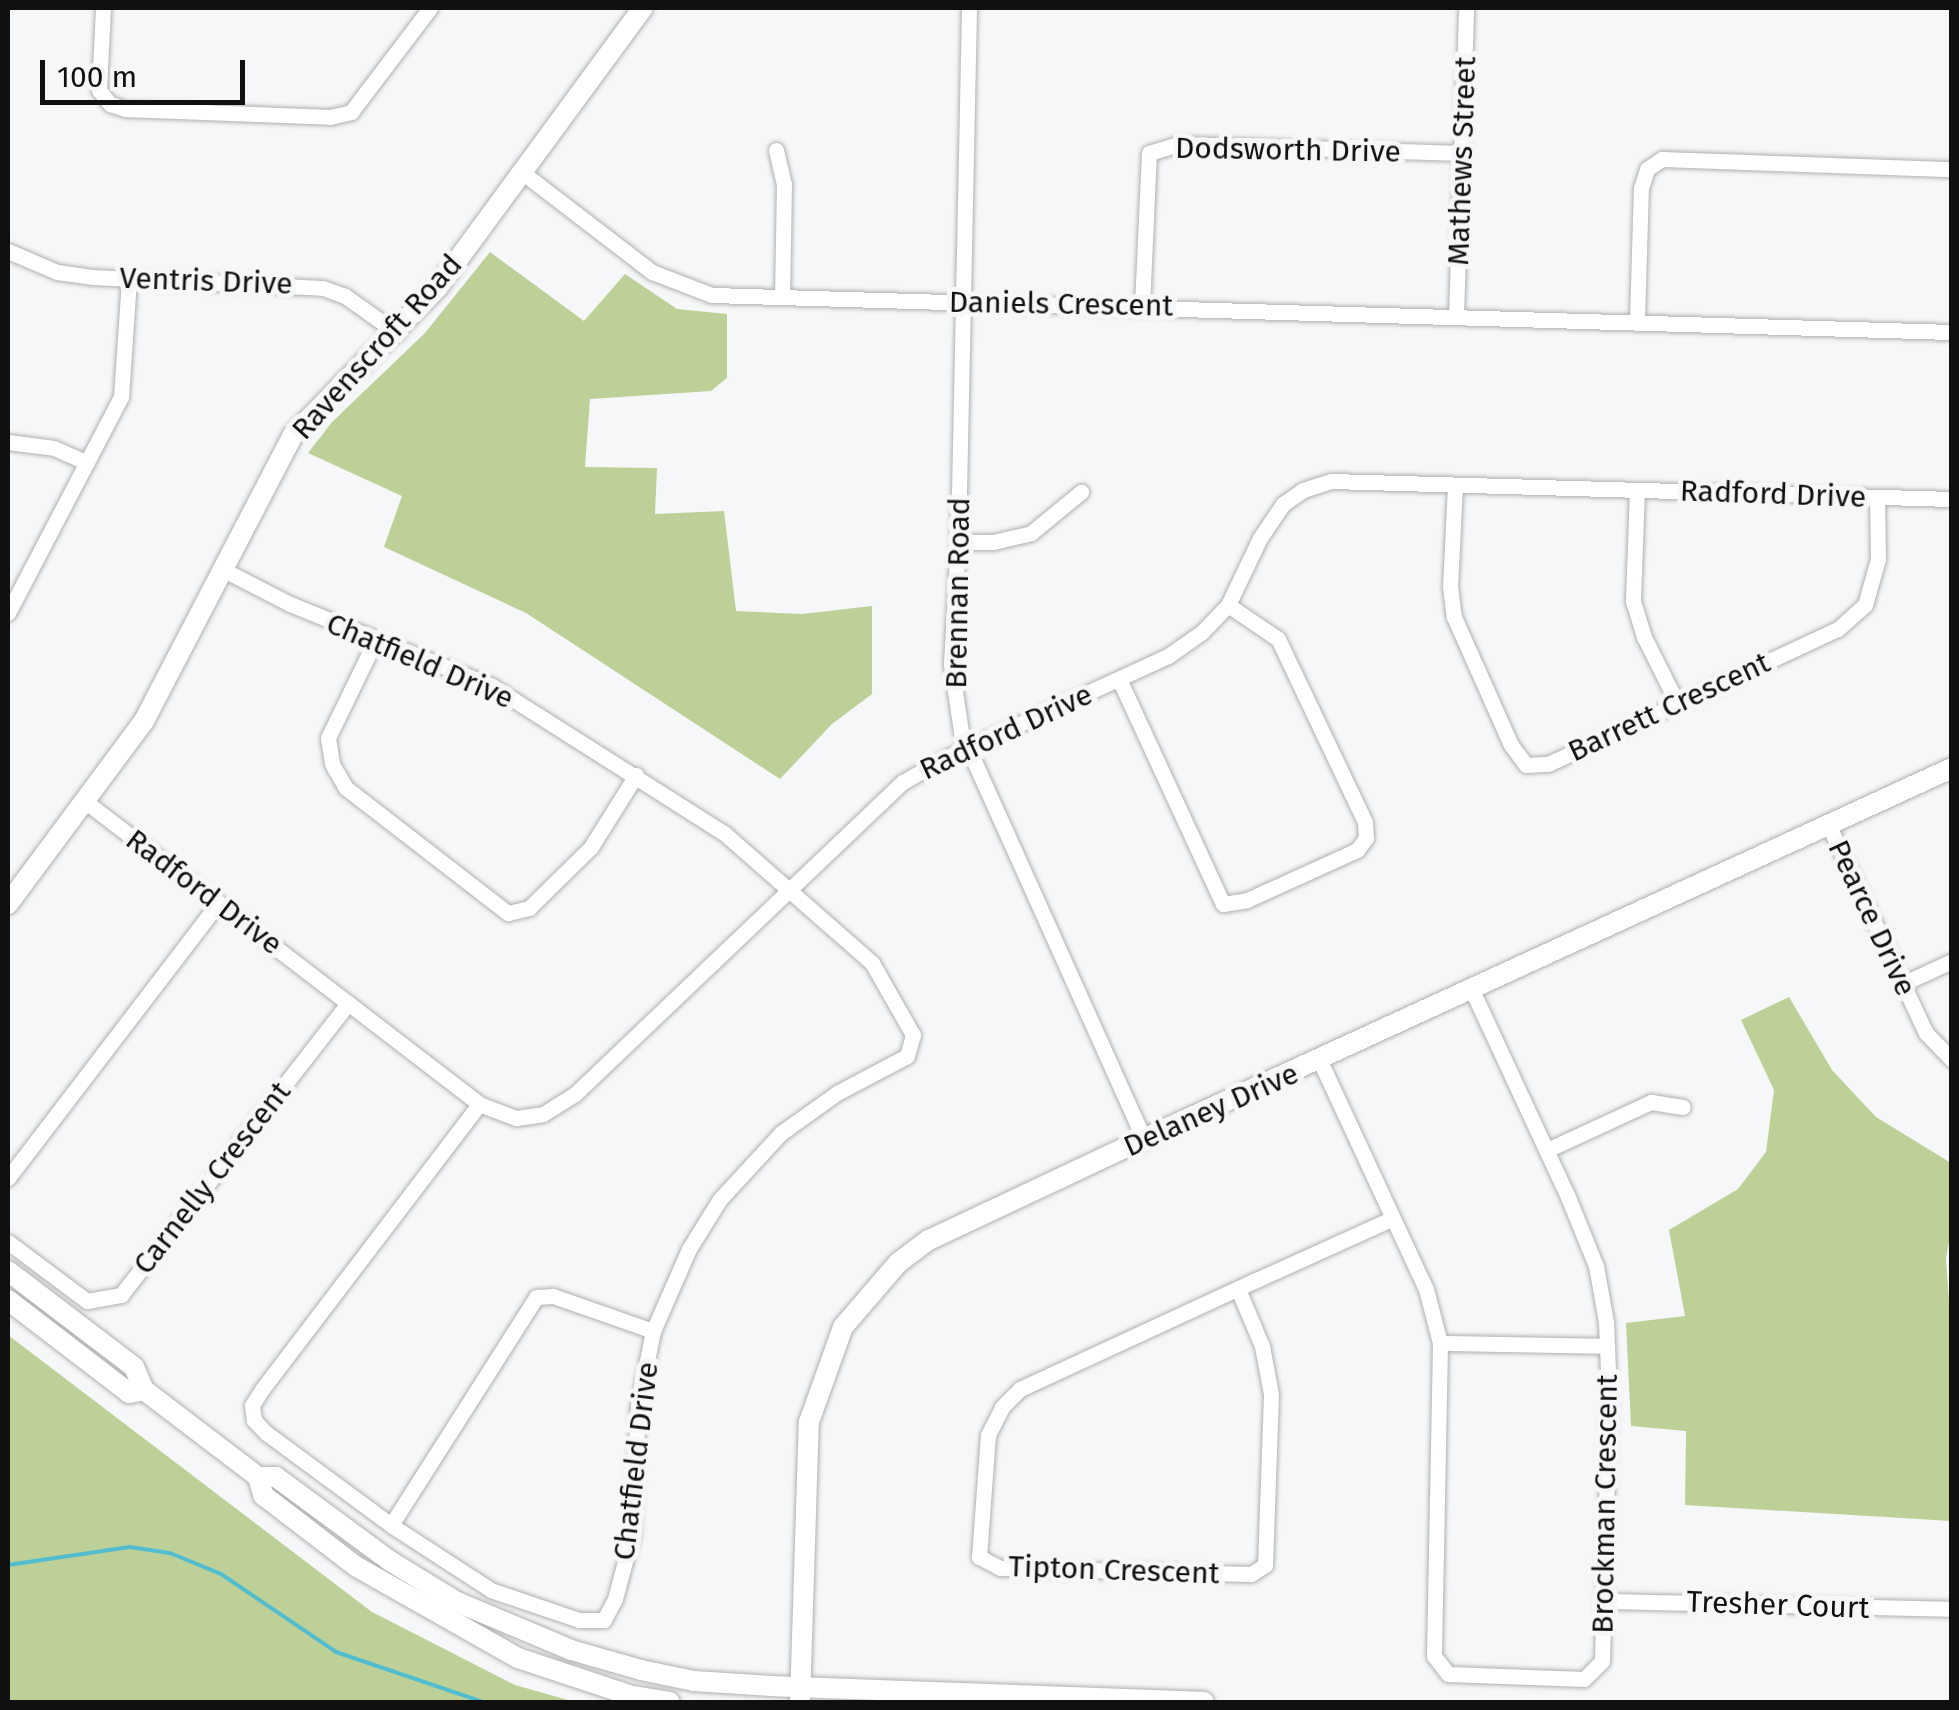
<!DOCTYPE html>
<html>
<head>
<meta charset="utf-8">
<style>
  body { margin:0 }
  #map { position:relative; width:1959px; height:1710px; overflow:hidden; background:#f6f7f8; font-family:"Fira Sans",sans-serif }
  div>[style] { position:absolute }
  .green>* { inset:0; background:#bdd097 }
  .stream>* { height:4px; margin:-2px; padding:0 2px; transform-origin:2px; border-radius:2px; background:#52bdcf }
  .roads { filter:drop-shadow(0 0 2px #afb0b1) drop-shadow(0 0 2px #afb0b1) }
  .street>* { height:15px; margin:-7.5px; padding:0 7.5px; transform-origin:7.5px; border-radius:7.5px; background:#fff }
  .secondary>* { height:20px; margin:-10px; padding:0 10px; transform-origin:10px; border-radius:10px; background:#fff }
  span { translate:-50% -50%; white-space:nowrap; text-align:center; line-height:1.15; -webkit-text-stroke:10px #f6f7f8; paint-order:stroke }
  .street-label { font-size:30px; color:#101010 }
  .frame { position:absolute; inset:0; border:10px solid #101010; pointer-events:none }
  .scale { position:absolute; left:40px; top:60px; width:205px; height:45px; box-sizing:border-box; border:5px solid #101010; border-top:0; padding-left:12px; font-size:30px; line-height:35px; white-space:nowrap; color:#101010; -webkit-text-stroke:8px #f6f7f8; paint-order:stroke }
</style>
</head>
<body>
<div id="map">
  <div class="green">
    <i style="clip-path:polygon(490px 252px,584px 321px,625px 274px,677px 309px,727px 314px,727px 378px,711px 391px,590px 399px,585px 467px,657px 468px,655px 514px,724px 511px,736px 611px,802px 614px,872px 606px,872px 694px,832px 724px,780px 779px,526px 613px,384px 547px,402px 496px,308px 453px,332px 422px,425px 333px)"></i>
    <i style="clip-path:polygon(1789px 997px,1832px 1070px,1876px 1117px,1951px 1163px,1951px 1230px,1946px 1259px,1952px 1342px,1951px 1521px,1685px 1505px,1686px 1431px,1631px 1426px,1626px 1323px,1685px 1316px,1669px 1230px,1738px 1189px,1766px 1152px,1774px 1090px,1741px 1020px)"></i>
    <i style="clip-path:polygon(8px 1335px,372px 1612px,515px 1685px,575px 1702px,8px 1702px)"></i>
  </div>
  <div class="stream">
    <i style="left:8px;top:1565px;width:123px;rotate:-8.4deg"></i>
    <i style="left:130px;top:1547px;width:40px;rotate:8.5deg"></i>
    <i style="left:170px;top:1553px;width:55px;rotate:22.4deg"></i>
    <i style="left:221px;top:1574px;width:139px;rotate:34.1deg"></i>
    <i style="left:336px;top:1652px;width:155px;rotate:18.8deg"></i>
  </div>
  <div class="roads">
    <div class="street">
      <i style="left:103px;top:8px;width:82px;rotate:92.8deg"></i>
      <i style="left:99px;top:90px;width:18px;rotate:52deg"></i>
      <i style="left:110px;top:104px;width:16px;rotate:18deg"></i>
      <i style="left:125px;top:109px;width:205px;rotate:2.2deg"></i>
      <i style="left:330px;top:117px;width:22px;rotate:-13deg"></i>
      <i style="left:351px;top:112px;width:131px;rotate:-52.8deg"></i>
      <i style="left:969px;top:8px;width:534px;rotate:91.18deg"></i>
      <i style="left:958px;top:542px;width:122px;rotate:93.3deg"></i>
      <i style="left:951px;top:664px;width:69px;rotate:81.6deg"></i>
      <i style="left:961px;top:732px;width:446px;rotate:65.8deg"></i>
      <i style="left:776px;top:150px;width:35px;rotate:77deg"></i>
      <i style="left:784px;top:184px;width:112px;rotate:91deg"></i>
      <i style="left:523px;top:173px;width:163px;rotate:37.5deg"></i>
      <i style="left:652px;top:272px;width:64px;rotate:21deg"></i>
      <i style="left:712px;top:295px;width:1241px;rotate:1.71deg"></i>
      <i style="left:8px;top:251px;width:53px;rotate:23.2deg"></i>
      <i style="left:57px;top:272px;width:35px;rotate:8deg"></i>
      <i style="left:92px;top:277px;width:231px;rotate:2.7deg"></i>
      <i style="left:323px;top:288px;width:23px;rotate:20deg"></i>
      <i style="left:345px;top:296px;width:64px;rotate:35.4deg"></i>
      <i style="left:1142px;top:306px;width:153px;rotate:-87.4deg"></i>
      <i style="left:1149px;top:153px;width:30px;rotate:-17deg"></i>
      <i style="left:1178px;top:144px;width:284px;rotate:1.8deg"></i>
      <i style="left:1456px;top:315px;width:307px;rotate:-88.1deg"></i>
      <i style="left:1637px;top:320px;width:132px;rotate:-88.3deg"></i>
      <i style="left:1641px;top:188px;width:20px;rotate:-72deg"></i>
      <i style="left:1647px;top:169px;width:18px;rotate:-34deg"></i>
      <i style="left:1662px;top:159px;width:290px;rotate:2deg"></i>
      <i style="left:8px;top:442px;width:46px;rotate:7.4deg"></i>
      <i style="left:54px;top:448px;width:36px;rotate:24deg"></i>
      <i style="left:1455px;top:485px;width:101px;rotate:92.8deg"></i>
      <i style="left:1450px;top:586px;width:31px;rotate:83deg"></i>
      <i style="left:1454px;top:617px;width:140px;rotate:66deg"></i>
      <i style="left:1511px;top:745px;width:25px;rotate:53deg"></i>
      <i style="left:1526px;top:765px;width:22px;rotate:-3deg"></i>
      <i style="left:1548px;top:764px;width:320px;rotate:-25deg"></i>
      <i style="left:1838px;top:629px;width:36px;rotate:-42deg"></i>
      <i style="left:1865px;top:605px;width:48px;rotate:-74.2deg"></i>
      <i style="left:1878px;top:559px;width:62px;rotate:-90.9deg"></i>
      <i style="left:1637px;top:490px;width:111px;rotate:92.1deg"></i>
      <i style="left:1633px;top:601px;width:38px;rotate:73deg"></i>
      <i style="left:1644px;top:637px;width:74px;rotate:63.4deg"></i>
      <i style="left:958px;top:542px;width:35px"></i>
      <i style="left:993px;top:542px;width:39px;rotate:-13deg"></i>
      <i style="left:1031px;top:533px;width:65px;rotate:-39.4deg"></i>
      <i style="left:224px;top:570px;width:74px;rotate:27.3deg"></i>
      <i style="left:290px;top:604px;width:218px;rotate:22.1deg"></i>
      <i style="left:492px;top:686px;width:275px;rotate:32.4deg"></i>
      <i style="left:724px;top:833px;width:197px;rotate:41.3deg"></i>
      <i style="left:872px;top:963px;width:83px;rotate:60.3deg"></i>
      <i style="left:913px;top:1035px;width:22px;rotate:106deg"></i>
      <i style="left:907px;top:1056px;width:79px;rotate:152.1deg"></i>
      <i style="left:837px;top:1093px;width:69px;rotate:144.5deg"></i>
      <i style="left:781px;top:1133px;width:90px;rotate:132.7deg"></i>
      <i style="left:720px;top:1199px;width:59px;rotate:121.8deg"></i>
      <i style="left:689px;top:1249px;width:90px;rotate:113.7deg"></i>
      <i style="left:653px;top:1331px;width:76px;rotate:101.3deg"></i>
      <i style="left:638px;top:1406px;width:129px;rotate:92.7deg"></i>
      <i style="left:632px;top:1535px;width:66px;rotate:104.9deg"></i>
      <i style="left:615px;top:1599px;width:24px;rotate:118deg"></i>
      <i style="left:604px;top:1620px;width:25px;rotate:180deg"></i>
      <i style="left:579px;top:1620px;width:93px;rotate:-161.2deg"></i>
      <i style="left:491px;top:1590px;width:119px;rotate:-147deg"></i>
      <i style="left:391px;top:1525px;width:155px;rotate:-143.6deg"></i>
      <i style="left:266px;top:1433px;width:18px;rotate:-133deg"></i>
      <i style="left:254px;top:1420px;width:15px;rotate:-98deg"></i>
      <i style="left:252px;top:1405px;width:20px;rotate:-57deg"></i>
      <i style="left:263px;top:1388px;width:357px;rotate:-52.7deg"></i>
      <i style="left:8px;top:613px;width:244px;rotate:-62.4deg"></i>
      <i style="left:121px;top:397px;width:118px;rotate:-86.1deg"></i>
      <i style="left:376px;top:639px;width:110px;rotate:115.9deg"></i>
      <i style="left:328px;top:738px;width:26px;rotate:81deg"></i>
      <i style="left:332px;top:764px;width:28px;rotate:60deg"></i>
      <i style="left:346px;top:788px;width:205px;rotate:37.7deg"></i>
      <i style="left:508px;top:913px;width:22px;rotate:-13deg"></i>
      <i style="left:529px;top:908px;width:87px;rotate:-44.5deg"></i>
      <i style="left:591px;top:847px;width:85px;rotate:-58deg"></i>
      <i style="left:1119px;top:679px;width:248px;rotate:65.2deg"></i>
      <i style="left:1223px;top:904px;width:24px;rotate:-9deg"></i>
      <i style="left:1247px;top:900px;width:121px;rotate:-24.4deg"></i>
      <i style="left:1357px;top:850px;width:15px;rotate:-53deg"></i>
      <i style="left:1366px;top:838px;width:16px;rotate:-94deg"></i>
      <i style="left:1365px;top:822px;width:203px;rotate:-115.4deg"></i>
      <i style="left:1278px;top:639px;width:60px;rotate:-145.8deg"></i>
      <i style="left:86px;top:802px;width:496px;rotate:37.5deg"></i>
      <i style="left:479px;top:1104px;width:40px;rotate:21deg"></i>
      <i style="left:516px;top:1118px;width:27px;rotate:-8deg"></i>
      <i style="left:543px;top:1114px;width:38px;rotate:-32deg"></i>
      <i style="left:575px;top:1094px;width:453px;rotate:-43.6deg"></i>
      <i style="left:903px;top:782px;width:46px;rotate:-29.9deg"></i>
      <i style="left:943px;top:759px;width:247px;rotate:-24.6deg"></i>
      <i style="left:1168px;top:656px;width:42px;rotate:-35.2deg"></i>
      <i style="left:1202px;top:632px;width:37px;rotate:-46deg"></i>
      <i style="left:1228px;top:605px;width:74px;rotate:-64.5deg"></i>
      <i style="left:1260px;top:538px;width:41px;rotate:-55.9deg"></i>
      <i style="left:1283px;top:504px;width:24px;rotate:-35deg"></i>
      <i style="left:1303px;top:490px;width:29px;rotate:-18deg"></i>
      <i style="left:1331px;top:481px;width:621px;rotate:1.66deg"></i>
      <i style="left:1828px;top:824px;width:231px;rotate:64.9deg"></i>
      <i style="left:1926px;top:1033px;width:37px;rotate:46deg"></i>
      <i style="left:1902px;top:984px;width:55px;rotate:-24.7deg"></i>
      <i style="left:1320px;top:1061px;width:251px;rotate:65.1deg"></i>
      <i style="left:1426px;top:1289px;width:56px;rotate:75.5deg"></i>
      <i style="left:1440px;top:1343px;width:313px;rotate:91.1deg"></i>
      <i style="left:1434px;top:1656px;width:23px;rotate:52deg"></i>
      <i style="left:1448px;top:1674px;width:136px;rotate:2.1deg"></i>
      <i style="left:1584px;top:1679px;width:25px;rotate:-45deg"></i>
      <i style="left:1602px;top:1661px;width:265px;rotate:-88.5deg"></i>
      <i style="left:1609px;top:1396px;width:74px;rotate:-92.3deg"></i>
      <i style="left:1606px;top:1322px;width:57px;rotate:-100.1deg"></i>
      <i style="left:1596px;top:1266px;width:74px;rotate:-112.1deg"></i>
      <i style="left:1568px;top:1197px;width:228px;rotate:-114.9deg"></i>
      <i style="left:1547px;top:1150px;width:115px;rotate:-24.8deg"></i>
      <i style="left:1651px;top:1102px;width:32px;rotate:9deg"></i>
      <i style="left:8px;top:1178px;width:347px;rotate:-52.6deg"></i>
      <i style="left:8px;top:1242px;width:99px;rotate:36.8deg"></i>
      <i style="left:87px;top:1301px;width:35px;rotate:-10deg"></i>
      <i style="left:121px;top:1295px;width:370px;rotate:-52.1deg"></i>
      <i style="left:1238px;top:1289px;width:62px;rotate:67.2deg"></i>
      <i style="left:1262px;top:1346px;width:49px;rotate:79.4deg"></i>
      <i style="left:1271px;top:1394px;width:171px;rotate:92deg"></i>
      <i style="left:1265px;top:1565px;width:17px;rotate:147deg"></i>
      <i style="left:1251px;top:1574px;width:251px;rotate:-178.6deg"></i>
      <i style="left:1000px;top:1568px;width:24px;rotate:-152deg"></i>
      <i style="left:979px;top:1557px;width:122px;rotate:-85.8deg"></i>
      <i style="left:988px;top:1435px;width:31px;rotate:-63deg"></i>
      <i style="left:1002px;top:1407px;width:25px;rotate:-45deg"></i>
      <i style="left:1020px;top:1389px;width:258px;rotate:-24.8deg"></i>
      <i style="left:1254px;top:1281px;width:150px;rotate:-24.3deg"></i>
      <i style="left:1440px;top:1343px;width:167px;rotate:1deg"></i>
      <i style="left:391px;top:1525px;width:270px;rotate:-57.5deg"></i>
      <i style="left:536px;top:1297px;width:17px;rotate:-3deg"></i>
      <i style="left:553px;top:1296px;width:106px;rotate:19.3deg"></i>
      <i style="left:1605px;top:1601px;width:347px;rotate:1.3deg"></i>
    </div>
    <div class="secondary">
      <i style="left:8px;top:904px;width:228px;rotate:-53.4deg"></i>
      <i style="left:144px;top:721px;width:322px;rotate:-62.5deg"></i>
      <i style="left:293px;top:435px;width:206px;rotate:-45.6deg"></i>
      <i style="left:437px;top:288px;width:348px;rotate:-53.7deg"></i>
      <i style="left:8px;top:1271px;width:158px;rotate:37.3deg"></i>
      <i style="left:134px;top:1367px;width:25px;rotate:67deg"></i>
      <i style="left:144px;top:1390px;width:143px;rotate:37.3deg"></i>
      <i style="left:258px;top:1477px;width:19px;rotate:74deg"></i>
      <i style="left:263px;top:1495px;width:118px;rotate:37.5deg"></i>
      <i style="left:357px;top:1567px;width:185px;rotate:29.5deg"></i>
      <i style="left:518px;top:1658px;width:120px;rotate:18.4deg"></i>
      <i style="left:632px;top:1696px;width:38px;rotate:9deg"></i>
      <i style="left:8px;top:1300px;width:153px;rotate:37.5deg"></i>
      <i style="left:129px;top:1393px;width:15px;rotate:-11deg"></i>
      <i style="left:258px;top:1477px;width:18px"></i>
      <i style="left:276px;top:1477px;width:142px;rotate:36.4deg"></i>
      <i style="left:390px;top:1561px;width:79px;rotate:31.5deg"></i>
      <i style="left:457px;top:1602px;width:124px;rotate:22.8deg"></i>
      <i style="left:571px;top:1650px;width:73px;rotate:15.9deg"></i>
      <i style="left:641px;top:1670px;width:54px;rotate:11.7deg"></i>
      <i style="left:694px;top:1681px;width:78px;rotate:3.7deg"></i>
      <i style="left:772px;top:1686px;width:432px;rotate:2.1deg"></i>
      <i style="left:800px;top:1702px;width:280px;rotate:-88.2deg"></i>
      <i style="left:809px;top:1422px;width:101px;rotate:-70.3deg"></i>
      <i style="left:843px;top:1327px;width:84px;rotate:-49.3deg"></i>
      <i style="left:898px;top:1263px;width:39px;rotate:-37deg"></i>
      <i style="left:929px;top:1240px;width:230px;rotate:-25.2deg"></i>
      <i style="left:1137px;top:1142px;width:897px;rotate:-24.65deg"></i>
    </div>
  </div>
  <div class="street-label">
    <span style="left:1288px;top:150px;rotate:1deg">Dodsworth Drive</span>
    <span style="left:1462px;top:161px;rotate:-88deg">Mathews Street</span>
    <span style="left:206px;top:281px;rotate:2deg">Ventris Drive</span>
    <span style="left:1061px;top:304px;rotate:1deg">Daniels Crescent</span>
    <span style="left:377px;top:347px;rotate:-48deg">Ravenscroft Road</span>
    <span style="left:1773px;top:494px;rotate:2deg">Radford Drive</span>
    <span style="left:958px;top:593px;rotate:-89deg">Brennan Road</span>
    <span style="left:420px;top:661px;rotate:23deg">Chatfield Drive</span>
    <span style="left:1669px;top:707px;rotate:-25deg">Barrett Crescent</span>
    <span style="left:1006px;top:732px;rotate:-25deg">Radford Drive</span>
    <span style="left:204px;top:892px;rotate:37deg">Radford Drive</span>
    <span style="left:1872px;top:918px;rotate:65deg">Pearce Drive</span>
    <span style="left:1211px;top:1110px;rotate:-24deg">Delaney Drive</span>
    <span style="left:212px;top:1178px;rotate:-52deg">Carnelly Crescent</span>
    <span style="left:636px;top:1461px;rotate:-83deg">Chatfield Drive</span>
    <span style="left:1605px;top:1504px;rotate:-89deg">Brockman Crescent</span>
    <span style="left:1114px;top:1570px;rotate:2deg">Tipton Crescent</span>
    <span style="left:1778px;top:1605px;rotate:2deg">Tresher Court</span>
  </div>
  <div class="frame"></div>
  <div class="scale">100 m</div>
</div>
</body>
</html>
